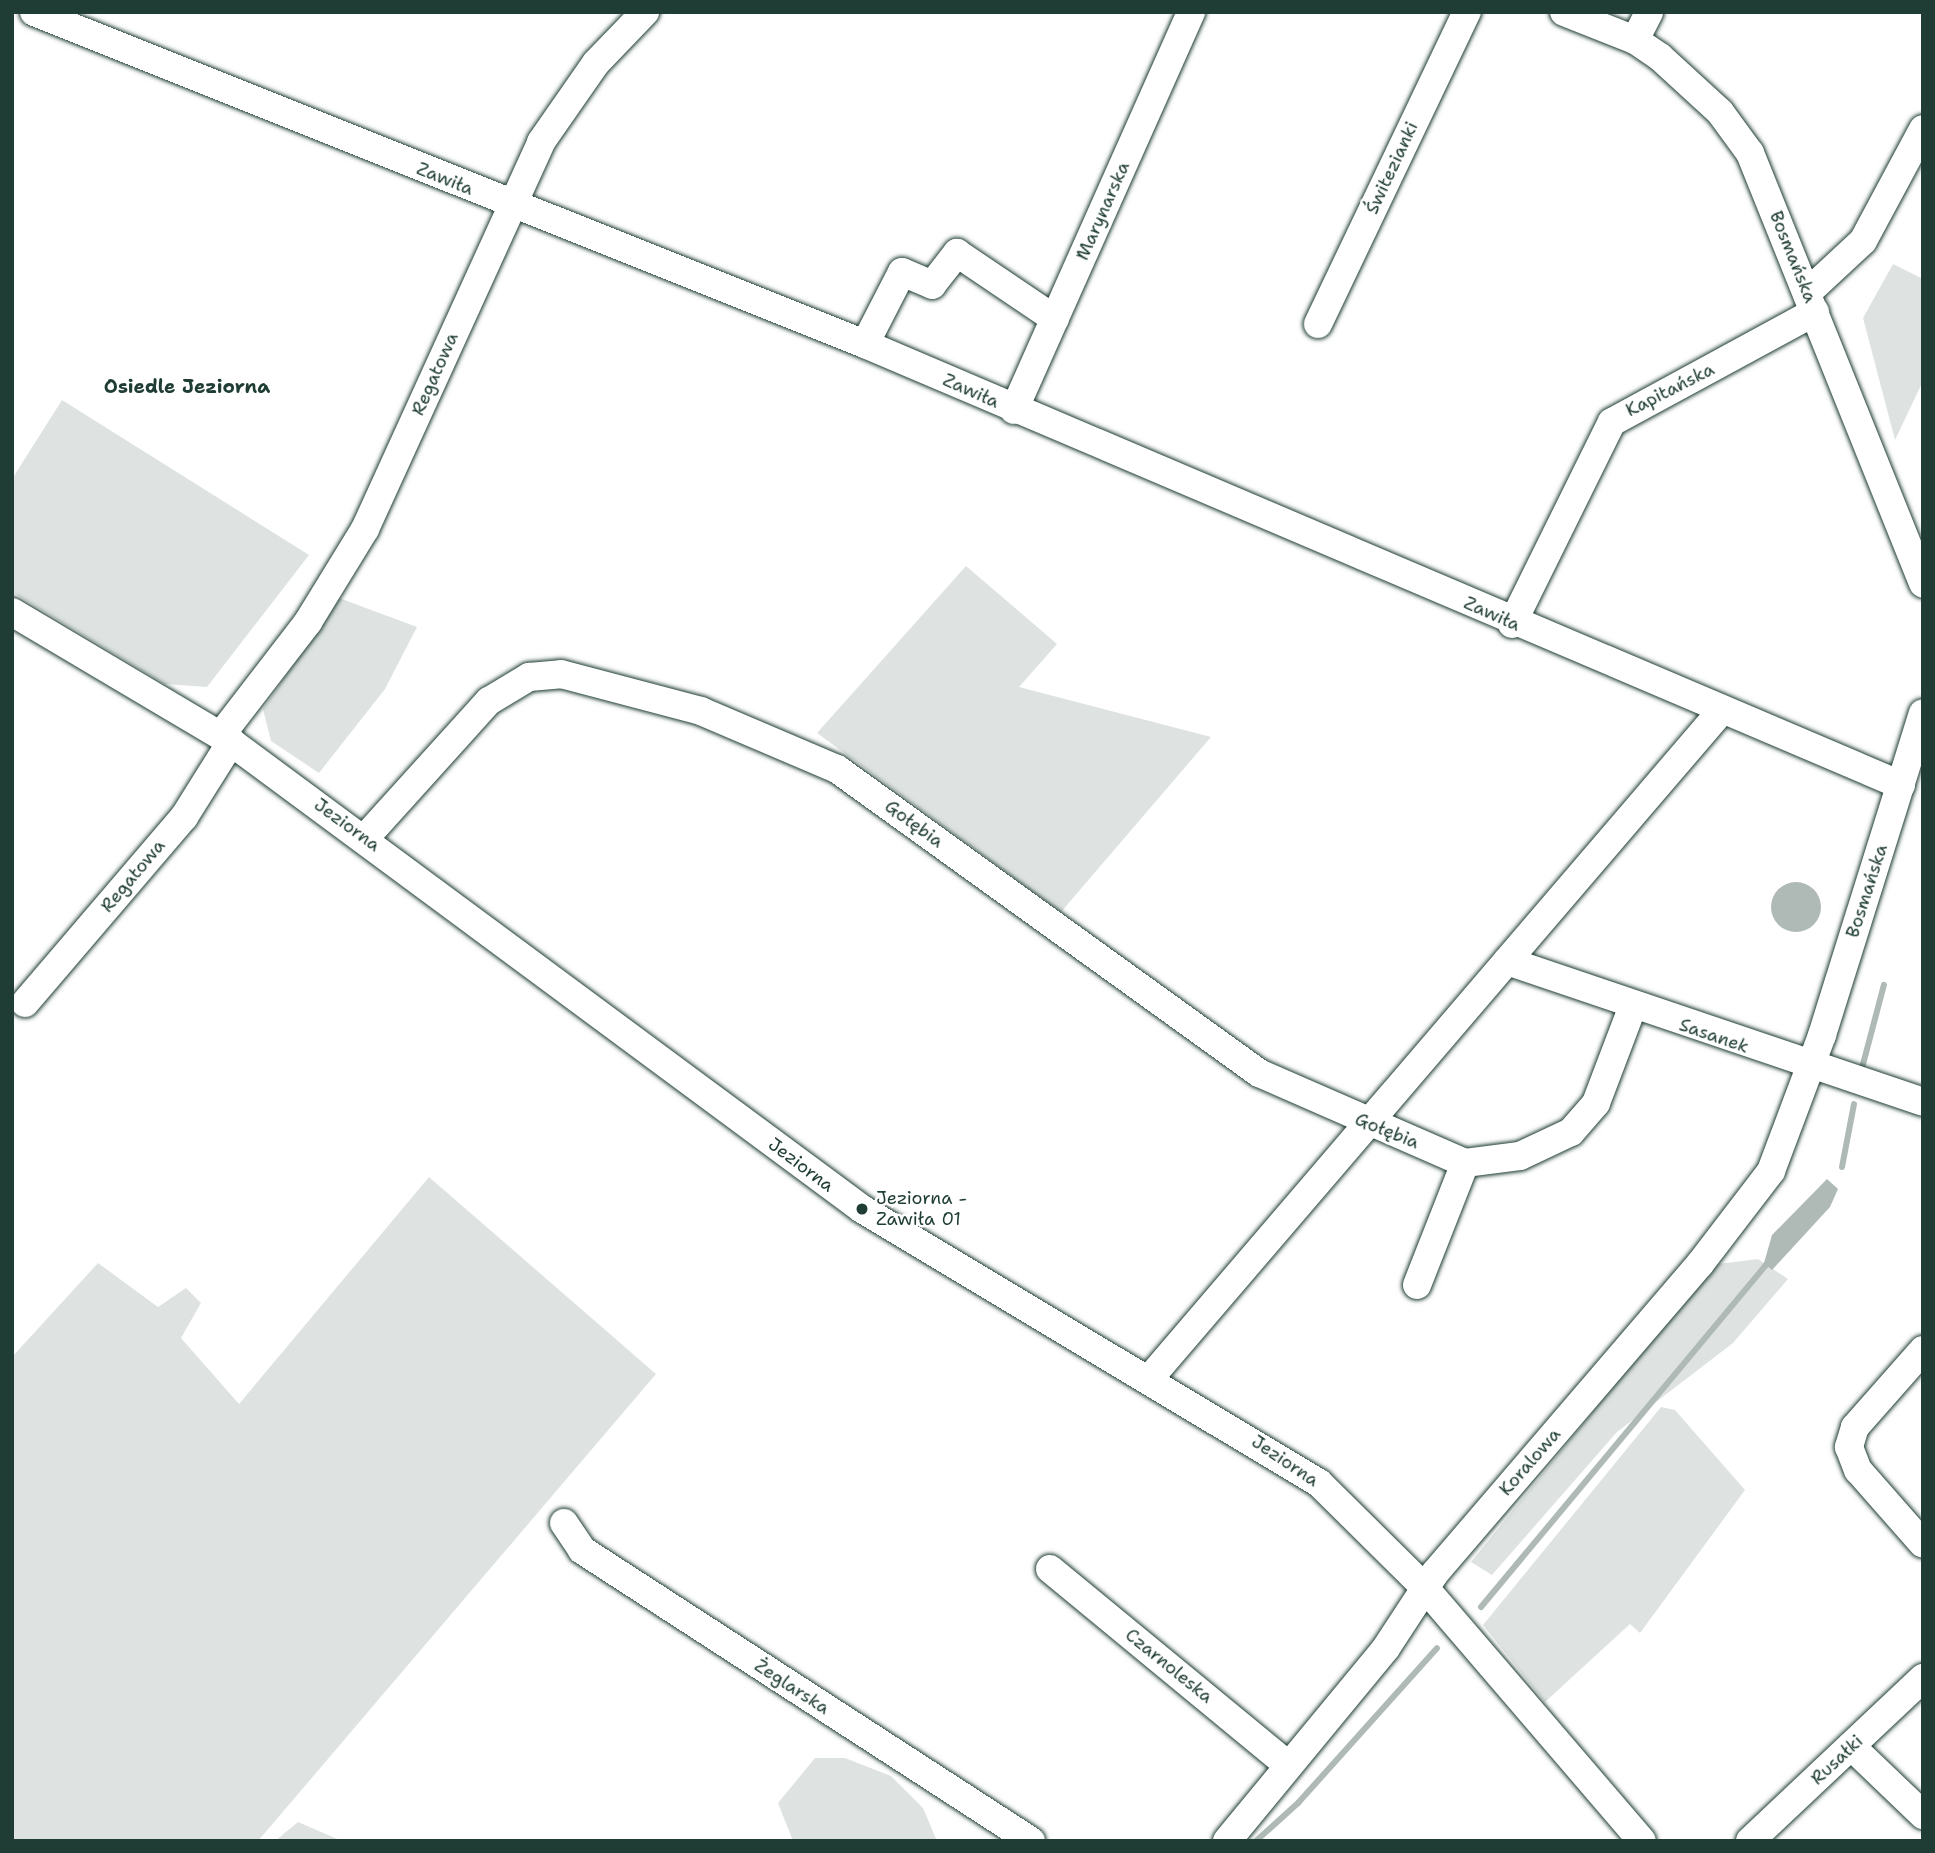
<!DOCTYPE html>
<html>
<head>
<meta charset="utf-8">
<style>
  body { margin:0 }
  #map { position:relative; width:1935px; height:1853px; overflow:hidden; background:#fff; font-family:"Shantell Sans",sans-serif }
  div>[style] { position:absolute }
  .green>* { inset:0; background:#dee3e2 }
  .water>* { inset:0; background:#afbab7 }
  .round { border-radius:50% }
  .stream>* { height:6px; margin:-3px; padding:0 3px; transform-origin:3px; border-radius:3px; background:#afbab7 }
  .roads { filter:drop-shadow(0 0 2px #1f3d34) drop-shadow(0 0 2px #1f3d34) }
  .minor>* { height:28px; margin:-14px; padding:0 14px; transform-origin:14px; border-radius:14px; background:#fff }
  .dots>* { width:19px; height:19px; translate:-50% -50%; box-sizing:border-box; border:4px solid #fff; border-radius:50% }
  span { translate:-50% -50%; white-space:nowrap; text-align:center; line-height:1.15; -webkit-text-stroke:5px #fff; paint-order:stroke }
  .street-label { font-size:18px; color:#1f3d34 }
  .poi-label { font-size:18px; color:#1f3d34 }
  .left { translate:0 -50%; text-align:left }
  .neighbourhood-label { font-size:19px; color:#1f3d34; font-weight:700 }
  .frame { position:absolute; inset:0; border:14px solid #1f3d34; pointer-events:none }
</style>
</head>
<body>
<div id="map">
  <div class="green">
    <i style="clip-path:polygon(1893px 264px,1923px 279px,1923px 381px,1895px 440px,1863px 318px)"></i>
    <i style="clip-path:polygon(62px 400px,309px 555px,207px 687px,165px 684px,12px 592px,12px 479px)"></i>
    <i style="clip-path:polygon(966px 566px,1057px 644px,1019px 687px,1211px 737px,1061px 912px,817px 733px)"></i>
    <i style="clip-path:polygon(339px 598px,417px 627px,385px 689px,319px 773px,271px 741px,263px 709px)"></i>
    <i style="clip-path:polygon(429px 1177px,656px 1374px,258px 1841px,12px 1841px,12px 1357px,98px 1263px,158px 1307px,186px 1288px,201px 1303px,181px 1338px,239px 1404px)"></i>
    <i style="clip-path:polygon(1758px 1259px,1788px 1279px,1733px 1343px,1617px 1432px,1492px 1575px,1471px 1562px,1701px 1279px,1718px 1264px)"></i>
    <i style="clip-path:polygon(1661px 1407px,1675px 1410px,1745px 1490px,1640px 1633px,1630px 1624px,1545px 1702px,1483px 1625px)"></i>
    <i style="clip-path:polygon(815px 1758px,845px 1758px,891px 1776px,923px 1808px,937px 1841px,793px 1841px,778px 1803px)"></i>
    <i style="clip-path:polygon(298px 1822px,342px 1841px,275px 1841px)"></i>
  </div>
  <div class="water">
    <i class="round" style="left:1771px;top:882px;width:50px;height:50px"></i>
    <i style="clip-path:polygon(1827px 1179px,1838px 1189px,1830px 1207px,1772px 1270px,1764px 1263px,1772px 1235px)"></i>
  </div>
  <div class="stream">
    <i style="left:1862px;top:1068px;width:86px;rotate:-75.2deg"></i>
    <i style="left:1842px;top:1167px;width:64px;rotate:-79.2deg"></i>
    <i style="left:1481px;top:1607px;width:453px;rotate:-50.2deg"></i>
    <i style="left:1256px;top:1841px;width:57px;rotate:-42.1deg"></i>
    <i style="left:1298px;top:1803px;width:208px;rotate:-48.1deg"></i>
  </div>
  <div class="roads">
    <div class="minor">
      <i style="left:34px;top:12px;width:895px;rotate:21.78deg"></i>
      <i style="left:865px;top:344px;width:1126px;rotate:23.06deg"></i>
      <i style="left:1564px;top:12px;width:76px;rotate:21.5deg"></i>
      <i style="left:1635px;top:40px;width:30px;rotate:34deg"></i>
      <i style="left:1660px;top:57px;width:81px;rotate:42.5deg"></i>
      <i style="left:1720px;top:112px;width:51px;rotate:53.8deg"></i>
      <i style="left:1750px;top:153px;width:464px;rotate:68.1deg"></i>
      <i style="left:1635px;top:40px;width:31px;rotate:-63deg"></i>
      <i style="left:1807px;top:293px;width:76px;rotate:-42.9deg"></i>
      <i style="left:1863px;top:241px;width:127px;rotate:-61.8deg"></i>
      <i style="left:1318px;top:324px;width:346px;rotate:-64.5deg"></i>
      <i style="left:865px;top:344px;width:81px;rotate:-62.8deg"></i>
      <i style="left:902px;top:272px;width:33px;rotate:23deg"></i>
      <i style="left:932px;top:285px;width:41px;rotate:-52deg"></i>
      <i style="left:957px;top:253px;width:118px;rotate:34deg"></i>
      <i style="left:1014px;top:410px;width:436px;rotate:-66deg"></i>
      <i style="left:12px;top:612px;width:255px;rotate:30.7deg"></i>
      <i style="left:231px;top:742px;width:785px;rotate:36.5deg"></i>
      <i style="left:862px;top:1209px;width:533px;rotate:30.95deg"></i>
      <i style="left:1319px;top:1483px;width:149px;rotate:44.7deg"></i>
      <i style="left:1425px;top:1588px;width:333px;rotate:49.4deg"></i>
      <i style="left:1512px;top:624px;width:225px;rotate:-63.7deg"></i>
      <i style="left:1612px;top:422px;width:231px;rotate:-28.5deg"></i>
      <i style="left:221px;top:735px;width:143px;rotate:-52.4deg"></i>
      <i style="left:308px;top:622px;width:109px;rotate:-58.5deg"></i>
      <i style="left:365px;top:529px;width:425px;rotate:-65.5deg"></i>
      <i style="left:541px;top:142px;width:96px;rotate:-55.2deg"></i>
      <i style="left:596px;top:63px;width:71px;rotate:-46.1deg"></i>
      <i style="left:365px;top:838px;width:185px;rotate:-47.9deg"></i>
      <i style="left:489px;top:701px;width:47px;rotate:-31deg"></i>
      <i style="left:529px;top:677px;width:32px;rotate:-5deg"></i>
      <i style="left:561px;top:674px;width:145px;rotate:14.8deg"></i>
      <i style="left:701px;top:711px;width:148px;rotate:23.1deg"></i>
      <i style="left:837px;top:769px;width:520px;rotate:35.77deg"></i>
      <i style="left:1259px;top:1073px;width:225px;rotate:23.6deg"></i>
      <i style="left:1465px;top:1163px;width:55px;rotate:-7.3deg"></i>
      <i style="left:1520px;top:1156px;width:56px;rotate:-25.2deg"></i>
      <i style="left:1571px;top:1132px;width:38px;rotate:-49deg"></i>
      <i style="left:1596px;top:1103px;width:102px;rotate:-69.2deg"></i>
      <i style="left:1507px;top:961px;width:439px;rotate:18.7deg"></i>
      <i style="left:25px;top:1003px;width:245px;rotate:-49.5deg"></i>
      <i style="left:184px;top:817px;width:89px;rotate:-57.9deg"></i>
      <i style="left:1417px;top:1285px;width:131px;rotate:-68.5deg"></i>
      <i style="left:1923px;top:1350px;width:103px;rotate:131.4deg"></i>
      <i style="left:1855px;top:1427px;width:21px;rotate:107deg"></i>
      <i style="left:1849px;top:1447px;width:25px;rotate:69deg"></i>
      <i style="left:1858px;top:1470px;width:98px;rotate:48.7deg"></i>
      <i style="left:1150px;top:1378px;width:879px;rotate:-49.43deg"></i>
      <i style="left:564px;top:1523px;width:32px;rotate:56deg"></i>
      <i style="left:582px;top:1550px;width:535px;rotate:32.95deg"></i>
      <i style="left:1050px;top:1569px;width:308px;rotate:39.5deg"></i>
      <i style="left:1851px;top:1746px;width:100px;rotate:43.8deg"></i>
      <i style="left:1227px;top:1841px;width:250px;rotate:-50.5deg"></i>
      <i style="left:1386px;top:1648px;width:90px;rotate:-56.8deg"></i>
      <i style="left:1435px;top:1573px;width:407px;rotate:-49.4deg"></i>
      <i style="left:1700px;top:1264px;width:117px;rotate:-52.6deg"></i>
      <i style="left:1771px;top:1171px;width:145px;rotate:-69.4deg"></i>
      <i style="left:1822px;top:1035px;width:337px;rotate:-72.6deg"></i>
      <i style="left:1750px;top:1841px;width:238px;rotate:-43.3deg"></i>
    </div>
  </div>
  <div class="dots">
    <i style="left:862px;top:1209px;background:#1f3d34"></i>
  </div>
  <div class="street-label">
    <span style="left:1392px;top:168px;rotate:-65deg">Świtezianki</span>
    <span style="left:445px;top:179px;rotate:22deg">Zawiła</span>
    <span style="left:1103px;top:211px;rotate:-66deg">Marynarska</span>
    <span style="left:1793px;top:257px;rotate:68deg">Bosmańska</span>
    <span style="left:435px;top:374px;rotate:-66deg">Regatowa</span>
    <span style="left:1670px;top:390px;rotate:-27deg">Kapitańska</span>
    <span style="left:971px;top:391px;rotate:24deg">Zawiła</span>
    <span style="left:1492px;top:614px;rotate:24deg">Zawiła</span>
    <span style="left:914px;top:824px;rotate:36deg">Gołębia</span>
    <span style="left:347px;top:825px;rotate:36deg">Jeziorna</span>
    <span style="left:133px;top:876px;rotate:-50deg">Regatowa</span>
    <span style="left:1867px;top:891px;rotate:-72deg">Bosmańska</span>
    <span style="left:1714px;top:1036px;rotate:19deg">Sasanek</span>
    <span style="left:1387px;top:1131px;rotate:22deg">Gołębia</span>
    <span style="left:801px;top:1165px;rotate:37deg">Jeziorna</span>
    <span style="left:1285px;top:1461px;rotate:34deg">Jeziorna</span>
    <span style="left:1530px;top:1462px;rotate:-49deg">Koralowa</span>
    <span style="left:1169px;top:1666px;rotate:39deg">Czarnoleska</span>
    <span style="left:792px;top:1687px;rotate:33deg">Żeglarska</span>
    <span style="left:1837px;top:1760px;rotate:-43deg">Rusałki</span>
  </div>
  <div class="poi-label">
    <span class="left" style="left:876px;top:1209px">Jeziorna -<br>Zawiła 01</span>
  </div>
  <div class="neighbourhood-label">
    <span style="left:187px;top:387px">Osiedle Jeziorna</span>
  </div>
  <div class="frame"></div>
</div>
</body>
</html>
